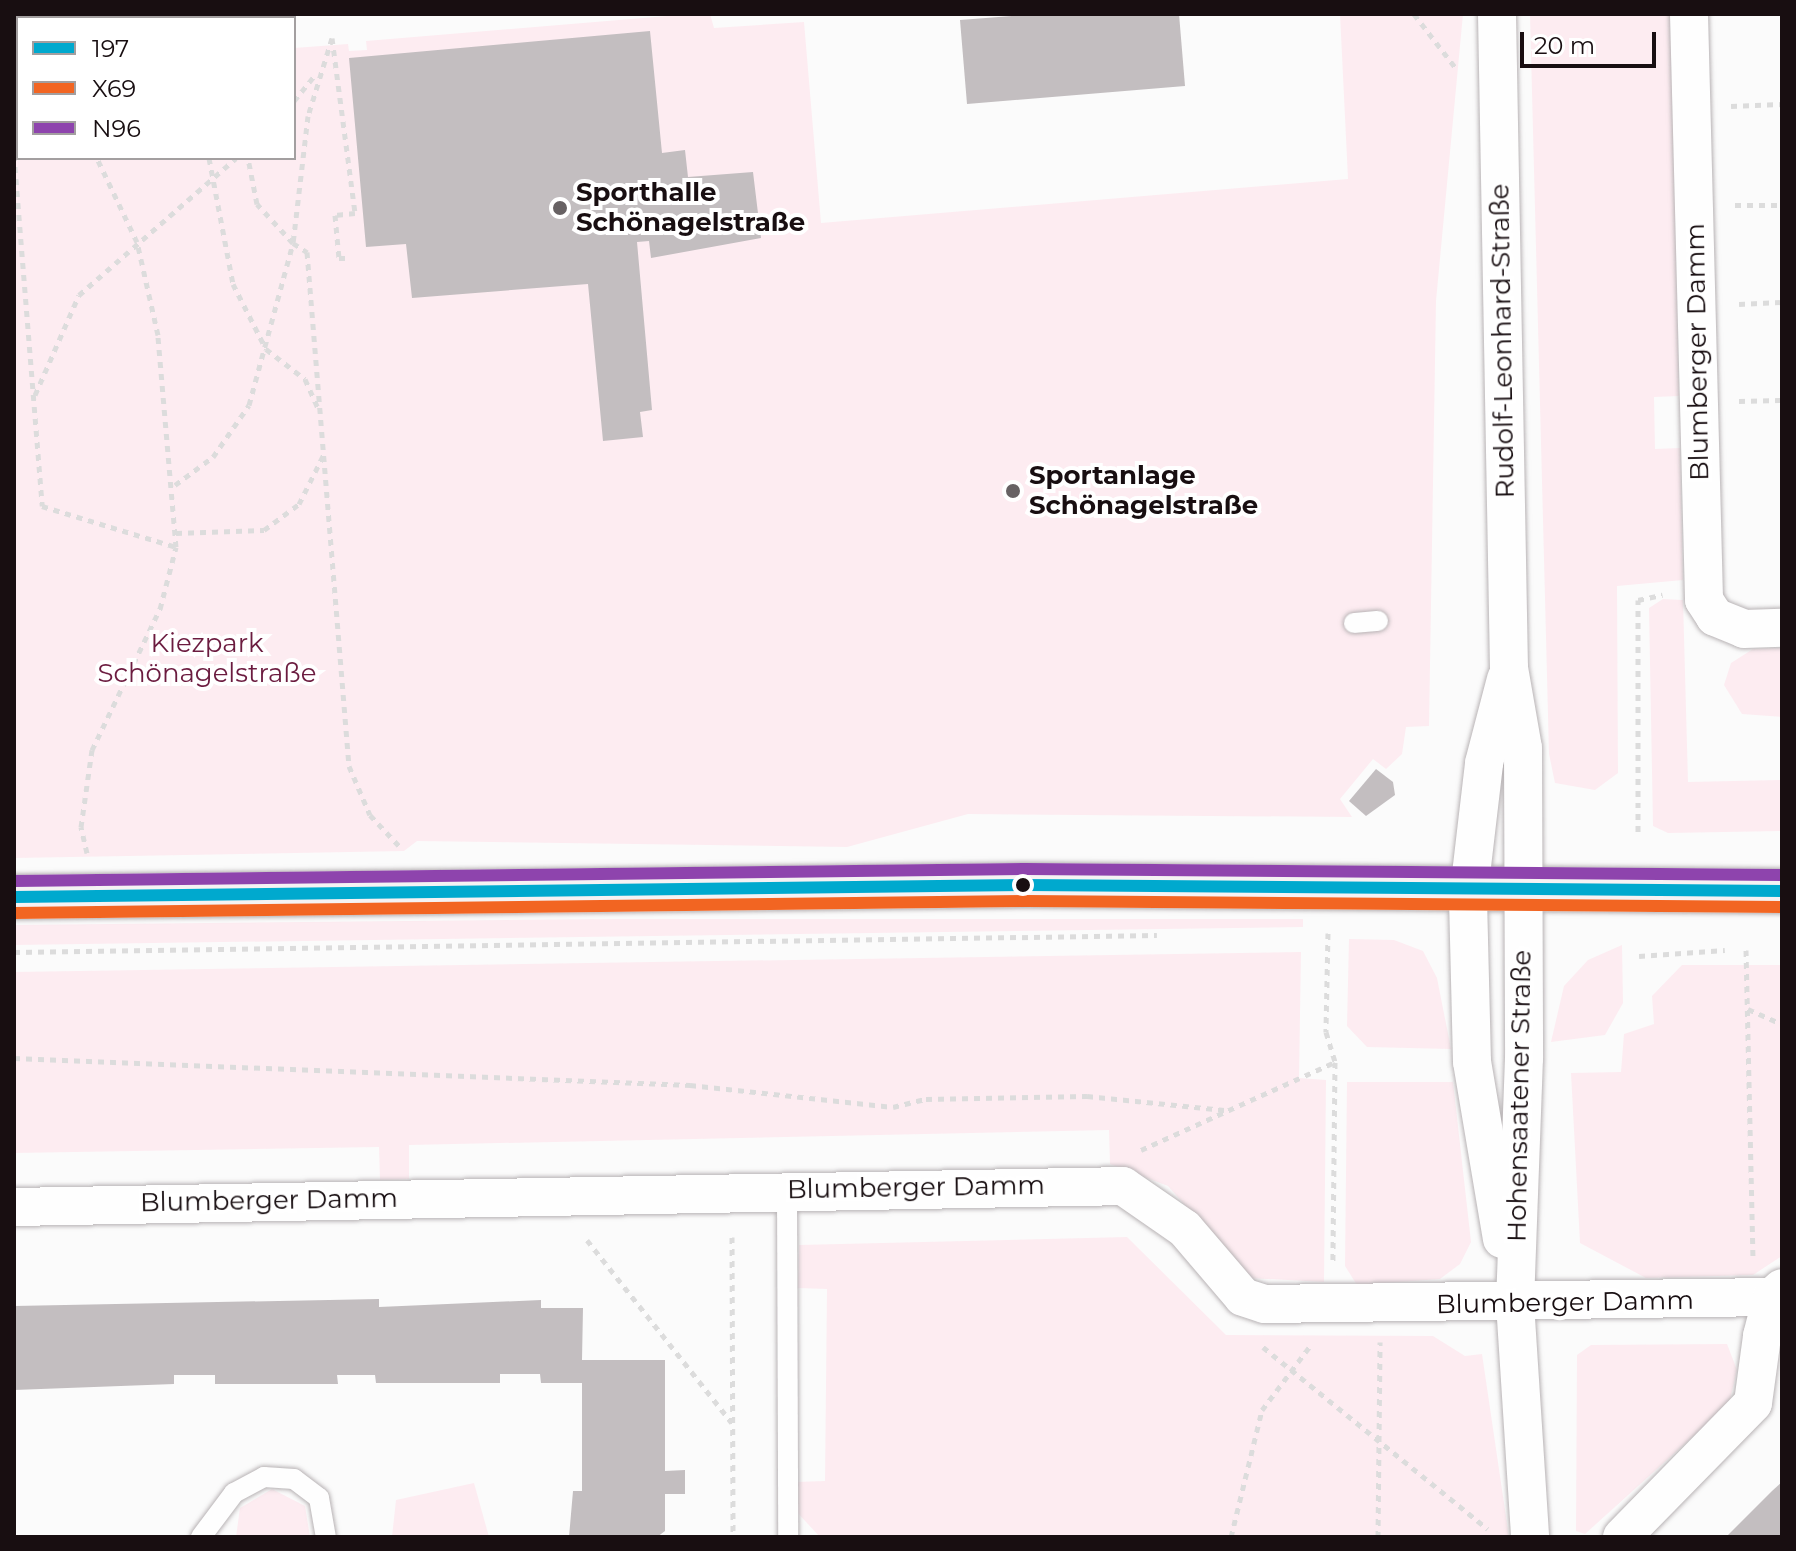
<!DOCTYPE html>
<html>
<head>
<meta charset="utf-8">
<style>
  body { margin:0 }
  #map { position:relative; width:1796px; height:1551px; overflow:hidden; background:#fbfbfb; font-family:Montserrat,sans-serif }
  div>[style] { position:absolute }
  .green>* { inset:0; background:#fdecf1 }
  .building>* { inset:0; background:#c3bec0 }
  .path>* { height:5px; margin-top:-2.5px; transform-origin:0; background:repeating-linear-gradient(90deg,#dcdcdc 0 6px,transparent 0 12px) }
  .roads { filter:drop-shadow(0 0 2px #b8b3b5) drop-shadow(0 0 2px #b8b3b5) }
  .service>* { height:20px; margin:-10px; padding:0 10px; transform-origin:10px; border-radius:10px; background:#fefefe }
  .minor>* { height:38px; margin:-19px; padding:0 19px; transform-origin:19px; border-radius:19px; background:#fefefe }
  .secondary>* { height:44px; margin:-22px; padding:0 22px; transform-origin:22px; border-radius:22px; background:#f5f2f3 }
  .bus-1>* { height:12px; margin:-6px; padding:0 6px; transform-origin:6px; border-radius:6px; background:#00a9ce }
  .bus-2>* { height:12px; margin:-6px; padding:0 6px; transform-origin:6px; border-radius:6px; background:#f26522 }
  .bus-3>* { height:12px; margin:-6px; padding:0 6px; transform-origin:6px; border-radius:6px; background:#8e44ad }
  .dots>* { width:22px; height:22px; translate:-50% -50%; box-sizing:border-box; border:4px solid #fff; border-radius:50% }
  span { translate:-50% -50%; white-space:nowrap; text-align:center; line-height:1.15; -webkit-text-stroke:8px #fff; paint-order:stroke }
  .poi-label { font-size:26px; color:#180e11; font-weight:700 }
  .left { translate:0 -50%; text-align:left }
  .street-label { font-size:26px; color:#180e11 }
  .park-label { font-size:26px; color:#6b1b3f }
  .frame { position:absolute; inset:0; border:16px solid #180e11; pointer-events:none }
  .legend { position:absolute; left:16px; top:16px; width:280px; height:144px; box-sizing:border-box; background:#fff; border:2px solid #a39fa0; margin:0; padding:10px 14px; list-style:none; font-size:24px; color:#180e11 }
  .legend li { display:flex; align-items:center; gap:16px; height:40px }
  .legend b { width:40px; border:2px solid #a39fa0 }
  .scale { position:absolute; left:1520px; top:32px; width:136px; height:36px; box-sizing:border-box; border:4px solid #180e11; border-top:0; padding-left:10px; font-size:24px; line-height:28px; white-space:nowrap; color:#180e11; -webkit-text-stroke:6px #fff; paint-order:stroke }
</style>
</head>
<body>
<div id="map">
  <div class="green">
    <i style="clip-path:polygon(691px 14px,710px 14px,714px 28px,804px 22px,821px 223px,1348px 179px,1340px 14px,1463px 14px,1436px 301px,1429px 726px,1406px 727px,1402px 754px,1386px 769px,1373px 759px,1340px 799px,1352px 817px,968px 814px,847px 847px,417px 841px,404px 851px,14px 858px,14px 71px,18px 158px,294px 158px,294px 48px,348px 44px,349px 51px,367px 50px,366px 41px)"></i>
    <i style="clip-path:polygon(1530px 14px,1671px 14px,1679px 396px,1654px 397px,1655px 449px,1680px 448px,1683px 580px,1617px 586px,1618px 773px,1595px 790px,1555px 783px,1549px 754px)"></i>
    <i style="clip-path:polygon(1663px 599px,1683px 600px,1688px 782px,1782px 780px,1782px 831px,1668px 833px,1653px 826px,1649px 608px)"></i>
    <i style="clip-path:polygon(1782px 648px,1782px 717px,1742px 714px,1724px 685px,1731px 663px,1753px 649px)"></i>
    <i style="clip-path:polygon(618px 919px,1303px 919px,1303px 927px,14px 945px,14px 925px)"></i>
    <i style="clip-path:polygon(1349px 939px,1394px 940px,1423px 951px,1437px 978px,1451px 1049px,1367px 1047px,1347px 1026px)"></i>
    <i style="clip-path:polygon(1622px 945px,1623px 1003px,1605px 1035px,1551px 1042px,1564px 986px,1588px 960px)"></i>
    <i style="clip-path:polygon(1301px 952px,1299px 1078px,1326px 1080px,1324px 1282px,1249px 1278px,1168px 1186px,1110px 1164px,1109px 1130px,409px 1145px,409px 1179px,380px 1180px,379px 1147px,14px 1153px,14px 972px)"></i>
    <i style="clip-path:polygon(1682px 965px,1782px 965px,1782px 1256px,1753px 1275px,1646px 1278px,1580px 1243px,1571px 1073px,1621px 1072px,1624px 1034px,1654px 1024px,1652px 996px)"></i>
    <i style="clip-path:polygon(1347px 1082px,1453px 1082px,1471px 1242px,1460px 1264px,1440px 1279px,1357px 1285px,1345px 1266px)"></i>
    <i style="clip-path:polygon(1127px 1237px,1226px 1335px,1433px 1336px,1465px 1356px,1482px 1354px,1509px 1537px,820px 1537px,794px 1509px,796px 1482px,825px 1481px,827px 1289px,798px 1288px,799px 1245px)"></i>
    <i style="clip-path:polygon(1727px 1344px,1737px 1370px,1729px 1404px,1585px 1534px,1576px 1531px,1577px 1355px,1591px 1345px)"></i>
    <i style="clip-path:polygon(474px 1483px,489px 1537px,392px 1537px,396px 1500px)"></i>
    <i style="clip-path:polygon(272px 1489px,305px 1506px,310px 1537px,236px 1537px,240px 1508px)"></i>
  </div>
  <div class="building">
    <i style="clip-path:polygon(1037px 14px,1179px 14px,1185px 86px,967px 104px,960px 20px)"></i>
    <i style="clip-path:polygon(650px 31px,662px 153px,685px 150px,688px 177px,753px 172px,761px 238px,651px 258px,649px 241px,637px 242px,652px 410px,640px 412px,643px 437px,603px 441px,588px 284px,412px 298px,406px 244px,366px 247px,349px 58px)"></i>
    <i style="clip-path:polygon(1376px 769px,1393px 782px,1395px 795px,1366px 816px,1349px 801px)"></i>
    <i style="clip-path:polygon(379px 1299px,379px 1307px,541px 1300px,541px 1308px,583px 1308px,582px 1360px,665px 1360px,665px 1471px,685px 1470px,685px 1494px,665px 1494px,665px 1531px,657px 1537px,569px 1537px,573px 1491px,582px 1491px,582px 1383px,541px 1383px,540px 1374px,500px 1374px,500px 1383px,376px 1383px,375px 1375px,337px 1375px,338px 1384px,215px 1384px,215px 1375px,174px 1375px,174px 1384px,14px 1390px,14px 1306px)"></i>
    <i style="clip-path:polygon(1782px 1482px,1782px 1537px,1726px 1537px,1772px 1491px)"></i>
  </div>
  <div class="path">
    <i style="left:1414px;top:14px;width:67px;rotate:52.3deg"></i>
    <i style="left:332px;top:38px;width:82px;rotate:107.1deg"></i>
    <i style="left:308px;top:116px;width:128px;rotate:96.7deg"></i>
    <i style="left:293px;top:243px;width:17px;rotate:33deg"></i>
    <i style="left:307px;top:252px;width:516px;rotate:85.33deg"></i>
    <i style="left:349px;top:766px;width:53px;rotate:66.8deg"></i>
    <i style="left:370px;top:815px;width:44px;rotate:46.8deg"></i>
    <i style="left:332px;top:38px;width:177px;rotate:82.5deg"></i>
    <i style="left:355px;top:213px;width:20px;rotate:174deg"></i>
    <i style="left:335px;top:215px;width:43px;rotate:84.7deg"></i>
    <i style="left:339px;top:258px;width:9px"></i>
    <i style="left:294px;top:101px;width:35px;rotate:-51deg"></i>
    <i style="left:1731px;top:106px;width:51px;rotate:-2.2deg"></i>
    <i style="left:14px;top:155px;width:352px;rotate:85.4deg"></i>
    <i style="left:42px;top:506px;width:140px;rotate:17deg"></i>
    <i style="left:209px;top:158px;width:128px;rotate:79.2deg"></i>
    <i style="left:233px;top:284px;width:73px;rotate:63.1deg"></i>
    <i style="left:266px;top:349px;width:49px;rotate:37.6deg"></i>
    <i style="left:305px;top:379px;width:32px;rotate:66deg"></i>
    <i style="left:1735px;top:205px;width:47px"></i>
    <i style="left:1739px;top:304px;width:43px;rotate:-2.7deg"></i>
    <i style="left:35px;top:395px;width:109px;rotate:-66.3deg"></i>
    <i style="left:79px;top:295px;width:208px;rotate:-41.1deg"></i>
    <i style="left:1739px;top:401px;width:43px;rotate:-1.3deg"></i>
    <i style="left:175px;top:485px;width:47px;rotate:-36.4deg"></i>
    <i style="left:213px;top:457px;width:63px;rotate:-55.3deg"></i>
    <i style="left:249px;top:405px;width:168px;rotate:-74.8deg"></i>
    <i style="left:293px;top:243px;width:53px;rotate:-132.7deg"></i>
    <i style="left:257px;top:204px;width:47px;rotate:-101.1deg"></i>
    <i style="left:176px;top:533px;width:88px;rotate:-2deg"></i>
    <i style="left:264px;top:530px;width:44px;rotate:-36.6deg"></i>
    <i style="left:299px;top:504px;width:56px;rotate:-63.4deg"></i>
    <i style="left:1638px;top:832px;width:232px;rotate:-90deg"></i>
    <i style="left:1638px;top:600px;width:25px;rotate:-12deg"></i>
    <i style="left:87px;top:853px;width:27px;rotate:-103deg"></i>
    <i style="left:81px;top:827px;width:78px;rotate:-81.9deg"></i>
    <i style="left:92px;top:750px;width:157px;rotate:-64.3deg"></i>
    <i style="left:160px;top:609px;width:64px;rotate:-75.5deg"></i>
    <i style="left:176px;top:547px;width:213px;rotate:-94.9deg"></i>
    <i style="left:158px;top:335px;width:95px;rotate:-102.7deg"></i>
    <i style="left:137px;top:242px;width:93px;rotate:-115.5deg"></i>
    <i style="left:1328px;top:933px;width:99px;rotate:91.2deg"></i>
    <i style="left:1326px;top:1032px;width:31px;rotate:73deg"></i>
    <i style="left:1335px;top:1062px;width:200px;rotate:90.6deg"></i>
    <i style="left:1746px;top:950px;width:307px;rotate:88.7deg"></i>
    <i style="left:14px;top:952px;width:1143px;rotate:-0.85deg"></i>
    <i style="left:1639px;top:956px;width:86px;rotate:-4deg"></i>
    <i style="left:1748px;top:1009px;width:37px;rotate:24deg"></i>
    <i style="left:14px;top:1058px;width:677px;rotate:2.29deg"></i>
    <i style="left:690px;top:1085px;width:204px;rotate:6.2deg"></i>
    <i style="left:893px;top:1107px;width:34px;rotate:-14deg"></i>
    <i style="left:926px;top:1099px;width:161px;rotate:-1.1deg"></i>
    <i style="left:1087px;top:1096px;width:138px;rotate:5.8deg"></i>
    <i style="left:1141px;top:1150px;width:213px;rotate:-24.4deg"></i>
    <i style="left:732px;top:1237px;width:300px;rotate:89.8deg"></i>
    <i style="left:587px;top:1240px;width:233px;rotate:51.6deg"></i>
    <i style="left:1263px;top:1347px;width:289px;rotate:39deg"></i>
    <i style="left:1231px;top:1537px;width:131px;rotate:-76.3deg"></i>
    <i style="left:1262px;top:1410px;width:80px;rotate:-53.1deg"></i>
    <i style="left:1378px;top:1537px;width:195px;rotate:-89.4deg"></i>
  </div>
  <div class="roads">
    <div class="service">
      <i style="left:1354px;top:623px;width:24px;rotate:-5deg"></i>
      <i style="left:787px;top:1190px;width:347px;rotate:89.8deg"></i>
      <i style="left:201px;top:1537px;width:55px;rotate:-53.1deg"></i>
      <i style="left:234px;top:1493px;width:34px;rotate:-28deg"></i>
      <i style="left:264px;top:1477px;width:30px;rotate:4deg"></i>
      <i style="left:294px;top:1479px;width:31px;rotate:37deg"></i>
      <i style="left:319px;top:1498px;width:40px;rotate:80deg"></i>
    </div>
    <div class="minor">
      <i style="left:1497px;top:14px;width:654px;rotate:88.95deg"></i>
      <i style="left:1509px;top:668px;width:81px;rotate:80.1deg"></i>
      <i style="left:1523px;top:748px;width:310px;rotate:89.8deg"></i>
      <i style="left:1524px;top:1058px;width:245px;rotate:92.1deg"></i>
      <i style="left:1515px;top:1303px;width:234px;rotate:86.3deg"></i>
      <i style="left:1689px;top:14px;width:586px;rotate:88.53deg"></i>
      <i style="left:1704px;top:600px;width:20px;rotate:57deg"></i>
      <i style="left:1715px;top:617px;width:31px;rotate:22deg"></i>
      <i style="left:1744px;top:629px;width:38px;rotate:-2deg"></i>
      <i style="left:210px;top:18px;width:46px;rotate:-5deg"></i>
      <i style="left:14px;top:33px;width:4px"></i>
      <i style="left:14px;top:1207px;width:1109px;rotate:-1.08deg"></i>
      <i style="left:1123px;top:1186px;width:75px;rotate:34.7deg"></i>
      <i style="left:1185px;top:1229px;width:89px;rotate:49.5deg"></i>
      <i style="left:1243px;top:1297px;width:23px;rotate:18deg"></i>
      <i style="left:1265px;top:1304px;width:507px;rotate:-0.79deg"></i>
      <i style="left:1502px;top:1239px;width:180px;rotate:-99.6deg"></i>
      <i style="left:1472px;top:1062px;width:162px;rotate:-91.4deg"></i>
      <i style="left:1468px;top:900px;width:138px;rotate:-83.3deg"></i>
      <i style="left:1484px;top:763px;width:87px;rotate:-75.3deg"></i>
      <i style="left:1622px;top:1537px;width:187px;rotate:-45.6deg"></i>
      <i style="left:1753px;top:1403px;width:68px;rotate:-82.3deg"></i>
      <i style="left:1762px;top:1336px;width:40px;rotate:-75.6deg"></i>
      <i style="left:1772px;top:1297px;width:13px;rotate:-42deg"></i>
    </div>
    <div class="secondary">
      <i style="left:14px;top:897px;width:1009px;rotate:-0.68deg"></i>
      <i style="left:1023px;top:885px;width:759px;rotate:0.45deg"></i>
    </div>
  </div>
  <div class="bus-1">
    <i style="left:14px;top:897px;width:1009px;rotate:-0.68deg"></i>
    <i style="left:1023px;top:885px;width:759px;rotate:0.45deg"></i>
  </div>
  <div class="bus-2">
    <i style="left:14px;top:913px;width:1009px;rotate:-0.68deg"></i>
    <i style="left:1023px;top:901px;width:759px;rotate:0.45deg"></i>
  </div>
  <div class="bus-3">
    <i style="left:14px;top:881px;width:1009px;rotate:-0.68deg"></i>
    <i style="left:1023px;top:869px;width:759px;rotate:0.45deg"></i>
  </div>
  <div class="dots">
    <i style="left:560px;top:208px;background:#676163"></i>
    <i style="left:1013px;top:491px;background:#676163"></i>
    <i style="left:1023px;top:885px;background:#180e11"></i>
  </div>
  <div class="poi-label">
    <span class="left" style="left:576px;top:208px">Sporthalle<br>Schönagelstraße</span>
    <span class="left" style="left:1029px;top:491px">Sportanlage<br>Schönagelstraße</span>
  </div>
  <div class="street-label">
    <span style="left:1503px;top:341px;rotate:-91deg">Rudolf-Leonhard-Straße</span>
    <span style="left:1698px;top:352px;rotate:-91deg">Blumberger Damm</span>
    <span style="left:1520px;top:1096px;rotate:-89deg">Hohensaatener Straße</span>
    <span style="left:916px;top:1188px;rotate:-1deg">Blumberger Damm</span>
    <span style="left:269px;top:1201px;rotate:-1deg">Blumberger Damm</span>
    <span style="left:1565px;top:1303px;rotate:-1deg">Blumberger Damm</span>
  </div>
  <div class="park-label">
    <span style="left:207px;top:659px">Kiezpark<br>Schönagelstraße</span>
  </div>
  <div class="frame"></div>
  <ul class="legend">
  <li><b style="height:10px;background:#00a9ce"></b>197</li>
  <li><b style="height:10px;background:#f26522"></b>X69</li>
  <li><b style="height:10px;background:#8e44ad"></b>N96</li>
  </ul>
  <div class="scale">20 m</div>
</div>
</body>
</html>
